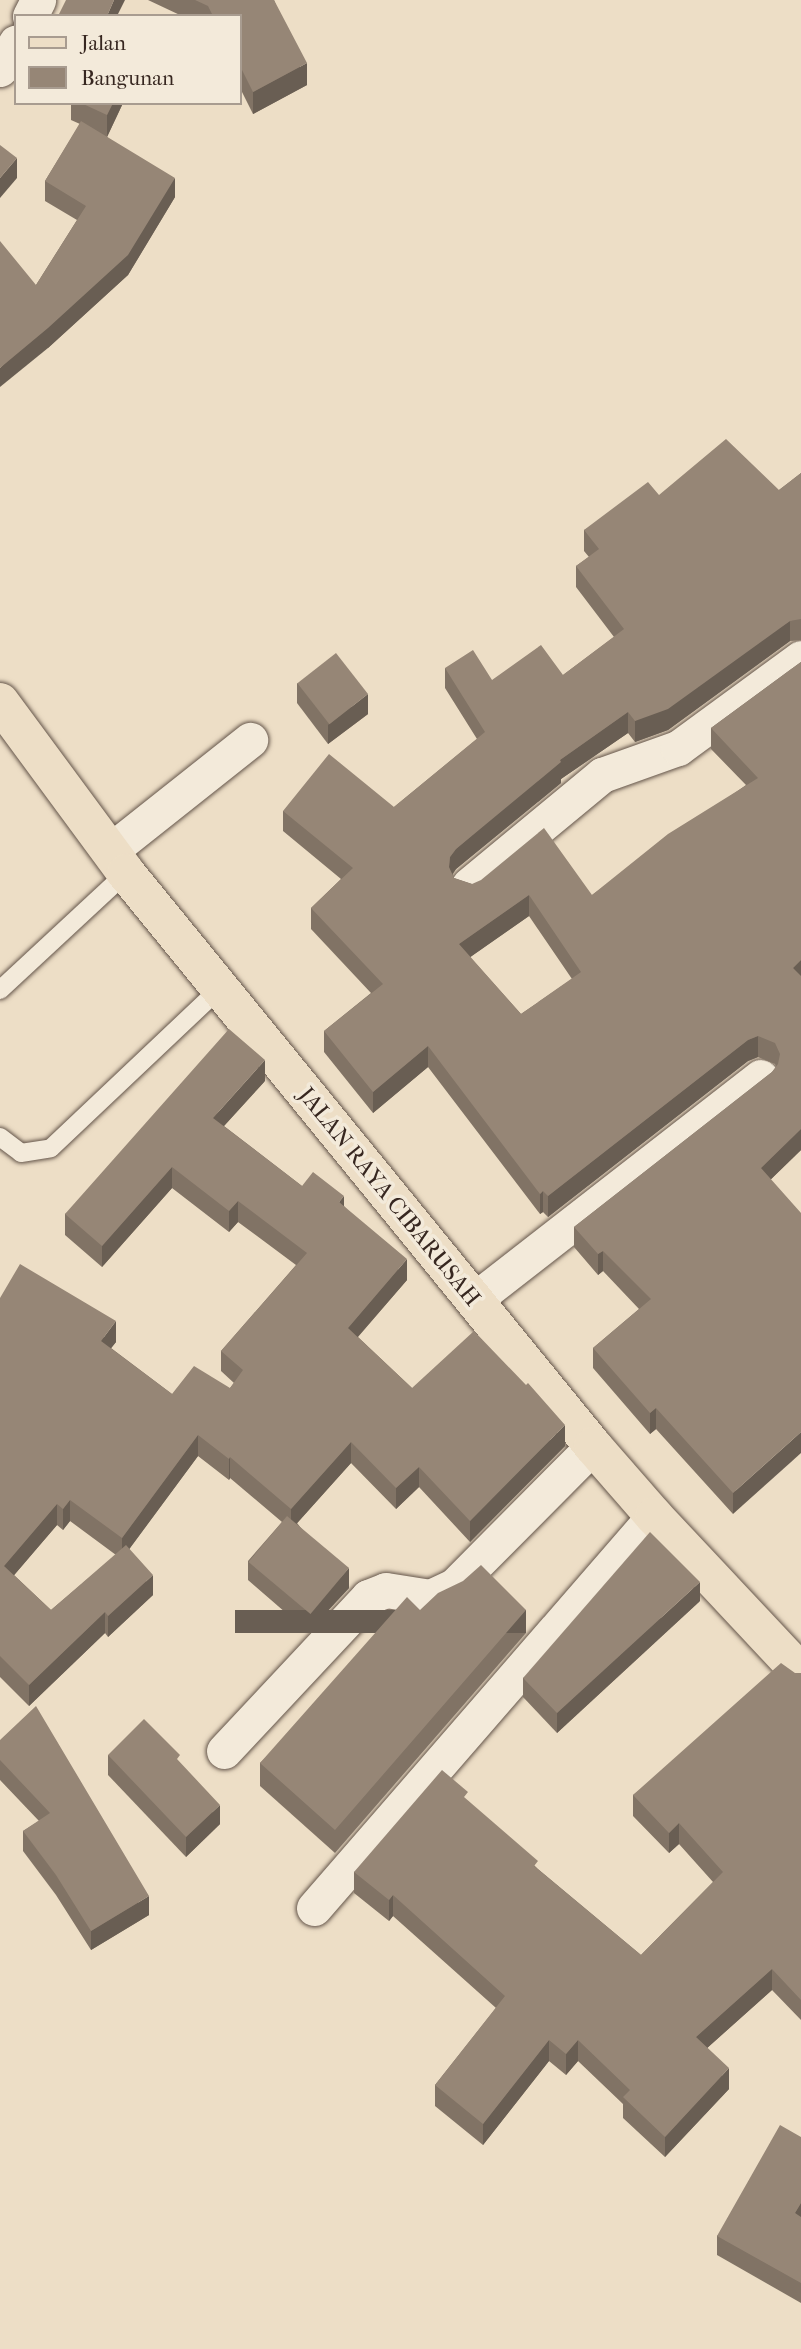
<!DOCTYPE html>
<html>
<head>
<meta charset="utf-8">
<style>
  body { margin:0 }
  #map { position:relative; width:801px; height:2349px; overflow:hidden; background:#eddec6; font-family:"IM FELL French Canon",serif }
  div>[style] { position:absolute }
  .roads { filter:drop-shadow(0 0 2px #64554a) drop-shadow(0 0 2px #64554a) }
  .lane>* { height:18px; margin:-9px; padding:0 9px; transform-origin:9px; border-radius:9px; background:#f3eada }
  .street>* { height:35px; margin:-17.5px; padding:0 17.5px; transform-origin:17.5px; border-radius:17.5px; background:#f3eada }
  .primary>* { height:38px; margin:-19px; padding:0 19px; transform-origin:19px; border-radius:19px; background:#eddec6 }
  .wall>* { inset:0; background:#817365 }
  .shaded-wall>* { inset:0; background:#695e53; transform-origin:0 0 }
  .building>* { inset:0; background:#968676; transform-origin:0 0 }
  span { translate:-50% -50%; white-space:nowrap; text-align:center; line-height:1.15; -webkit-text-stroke:7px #f3eada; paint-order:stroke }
  .street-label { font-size:23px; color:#372720 }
  .legend { position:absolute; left:14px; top:14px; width:228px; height:91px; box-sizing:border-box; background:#f3eada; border:2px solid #a89c90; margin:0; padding:9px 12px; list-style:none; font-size:21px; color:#372720 }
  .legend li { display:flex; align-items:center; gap:14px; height:35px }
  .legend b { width:35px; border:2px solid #a89c90 }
</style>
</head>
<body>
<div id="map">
  <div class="roads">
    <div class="lane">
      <i style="left:0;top:990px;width:172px;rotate:-42.9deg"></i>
      <i style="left:0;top:1137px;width:26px;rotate:37deg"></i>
      <i style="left:21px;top:1153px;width:30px;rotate:-9deg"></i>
      <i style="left:51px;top:1148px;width:231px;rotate:-43.4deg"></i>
    </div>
    <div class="street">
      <i style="left:30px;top:16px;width:18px;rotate:-63deg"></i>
      <i style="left:0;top:69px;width:31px;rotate:-59deg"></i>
      <i style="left:110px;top:851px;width:179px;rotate:-38.4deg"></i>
      <i style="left:469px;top:885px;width:173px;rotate:-39.6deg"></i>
      <i style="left:602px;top:775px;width:81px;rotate:-19.6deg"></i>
      <i style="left:678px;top:748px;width:152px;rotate:-36.2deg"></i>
      <i style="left:474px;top:1300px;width:363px;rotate:-37.9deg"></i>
      <i style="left:224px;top:1751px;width:211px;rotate:-46.9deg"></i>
      <i style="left:368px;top:1597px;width:19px;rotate:-21deg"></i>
      <i style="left:386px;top:1590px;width:45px;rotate:9deg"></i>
      <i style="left:430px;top:1597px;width:26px;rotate:-25deg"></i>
      <i style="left:454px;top:1586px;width:197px;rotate:-45.2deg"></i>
      <i style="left:314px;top:1908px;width:519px;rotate:-49.06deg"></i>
    </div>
    <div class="primary">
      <i style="left:0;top:702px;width:212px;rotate:53.6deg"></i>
      <i style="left:126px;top:873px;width:739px;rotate:50.82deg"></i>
      <i style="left:593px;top:1446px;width:93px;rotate:48.9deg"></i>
      <i style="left:654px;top:1516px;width:215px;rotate:46.9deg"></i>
    </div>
  </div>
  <div class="wall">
    <i style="clip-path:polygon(148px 0,274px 0,307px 85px,253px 114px,240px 88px,240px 16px,182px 16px)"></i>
    <i style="clip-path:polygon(71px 103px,123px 103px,107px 137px,175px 197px,128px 275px,48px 348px,36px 285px,77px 220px,45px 201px,45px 181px,80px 124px,71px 120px)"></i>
    <i style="clip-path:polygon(evenodd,801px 473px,801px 640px,790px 641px,668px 730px,635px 742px,628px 733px,561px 779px,561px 783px,456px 869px,453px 874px,454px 878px,472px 884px,592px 895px,746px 785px,711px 749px,711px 728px,801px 662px,801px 1150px,771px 1179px,733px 1514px,656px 1429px,650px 1434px,593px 1368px,593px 1348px,639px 1309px,603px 1271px,598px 1275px,574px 1247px,574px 1227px,772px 1072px,776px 1067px,775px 1064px,758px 1057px,748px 1061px,548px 1217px,543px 1212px,540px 1214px,428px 1067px,373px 1113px,324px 1052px,324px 1031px,371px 993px,311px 929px,311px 908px,341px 879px,283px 831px,283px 811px,394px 807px,477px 739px,445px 688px,445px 668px,492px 680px,563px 675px,614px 637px,576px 587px,576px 566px,589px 557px,584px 551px,584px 530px,659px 495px,779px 490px,801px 473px,529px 916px,572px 979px,521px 1014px,470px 957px,529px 916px)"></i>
    <i style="clip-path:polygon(297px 683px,368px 714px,328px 744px,297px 703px)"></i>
    <i style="clip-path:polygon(evenodd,265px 1081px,224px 1126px,302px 1186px,344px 1206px,407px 1280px,358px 1337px,412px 1388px,565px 1446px,470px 1542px,419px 1487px,396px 1509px,351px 1463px,297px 1523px,349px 1588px,308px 1632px,248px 1580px,248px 1561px,282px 1522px,230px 1478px,229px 1480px,198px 1456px,129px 1549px,153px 1595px,108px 1637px,105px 1633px,29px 1706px,0 1677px,0 1298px,116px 1342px,111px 1348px,172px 1394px,230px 1388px,234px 1383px,221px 1371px,221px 1351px,296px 1265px,238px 1222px,229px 1232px,172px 1188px,102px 1267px,65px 1235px,65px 1214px,265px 1081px,70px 1521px,116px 1555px,51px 1610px,14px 1575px,57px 1525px,63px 1530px,70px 1521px)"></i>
    <i style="clip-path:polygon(700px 1601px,557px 1733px,523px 1697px,523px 1678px)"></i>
    <i style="clip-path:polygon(420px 1610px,526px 1633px,335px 1853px,260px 1786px,260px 1763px)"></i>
    <i style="clip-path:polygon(795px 1673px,801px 1673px,801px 2020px,772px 1990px,707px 2048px,729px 2089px,665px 2157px,623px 2118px,623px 2104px,578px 2061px,566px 2075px,549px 2061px,483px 2145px,435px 2106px,435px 2085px,496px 2008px,393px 1916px,389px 1921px,354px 1893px,354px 1872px,468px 1801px,538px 1869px,641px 1955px,713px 1882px,679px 1844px,669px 1853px,633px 1816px,633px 1795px)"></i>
    <i style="clip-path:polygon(0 1740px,149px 1915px,91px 1950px,56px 1895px,23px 1851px,23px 1831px,39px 1821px,0 1780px)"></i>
    <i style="clip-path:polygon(108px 1755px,180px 1763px,220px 1824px,186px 1857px,108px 1775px)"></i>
    <i style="clip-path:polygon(801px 2137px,801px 2303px,717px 2255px,717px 2236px)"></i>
  </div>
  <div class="shaded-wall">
    <i style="clip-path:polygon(114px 0,125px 0,117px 16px,107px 16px)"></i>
    <i style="clip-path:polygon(307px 63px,307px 85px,253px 114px,253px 92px)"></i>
    <i style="clip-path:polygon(113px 103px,123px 103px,107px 137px,107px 115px)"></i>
    <i style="clip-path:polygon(17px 158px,17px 178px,0 198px,0 178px)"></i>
    <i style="clip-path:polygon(175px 178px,175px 197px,128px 275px,48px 348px,0 387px,0 368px)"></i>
    <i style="clip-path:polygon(790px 621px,790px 641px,668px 730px,635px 742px,635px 721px)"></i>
    <i style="clip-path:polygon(368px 694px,368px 714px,328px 744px,328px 725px)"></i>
    <i style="clip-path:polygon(628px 712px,628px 733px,561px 779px,561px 783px,456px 869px,450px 877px,449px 867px,450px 857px,456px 849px,560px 760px)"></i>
    <i style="clip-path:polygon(529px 895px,529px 916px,459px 965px,459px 944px)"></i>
    <i style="clip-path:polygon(801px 960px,801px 981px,793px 968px)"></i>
    <i style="clip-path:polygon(758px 1036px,758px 1057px,748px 1061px,548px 1217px,548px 1196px,748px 1040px)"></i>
    <i style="clip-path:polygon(428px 1046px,428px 1067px,373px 1113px,373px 1092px)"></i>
    <i style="clip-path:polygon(265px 1060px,265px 1081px,213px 1138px,213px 1118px)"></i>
    <i style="clip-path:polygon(801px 1129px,801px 1150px,761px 1189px,761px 1168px)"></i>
    <i style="clip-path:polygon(172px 1167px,172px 1188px,102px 1267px,102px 1246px)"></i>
    <i style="clip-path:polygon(543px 1191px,543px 1212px,540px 1214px,540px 1194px)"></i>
    <i style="clip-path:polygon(344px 1196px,344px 1216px,339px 1202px)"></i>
    <i style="clip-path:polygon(238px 1201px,238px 1222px,229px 1232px,229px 1211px)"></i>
    <i style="clip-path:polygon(603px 1251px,603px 1271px,598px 1275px,598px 1254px)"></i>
    <i style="clip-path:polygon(407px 1259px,407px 1280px,348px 1348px,348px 1328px)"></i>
    <i style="clip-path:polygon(116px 1321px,116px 1342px,101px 1361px,101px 1341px)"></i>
    <i style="clip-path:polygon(656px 1408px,656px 1429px,650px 1434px,650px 1413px)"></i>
    <i style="clip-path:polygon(565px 1425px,565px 1446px,470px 1542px,470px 1521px)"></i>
    <i style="clip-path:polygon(801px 1432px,801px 1453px,733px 1514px,733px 1493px)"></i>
    <i style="clip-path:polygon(198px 1435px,198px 1456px,122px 1559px,122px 1538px)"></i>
    <i style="clip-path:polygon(351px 1442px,351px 1463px,291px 1530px,291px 1509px)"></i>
    <i style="clip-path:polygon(230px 1457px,230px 1478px,229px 1480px,229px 1459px)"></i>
    <i style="clip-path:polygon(419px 1467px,419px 1487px,396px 1509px,396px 1488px)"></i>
    <i style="clip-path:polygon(70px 1500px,70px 1521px,63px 1530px,63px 1509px)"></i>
    <i style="clip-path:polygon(57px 1504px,57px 1525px,4px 1587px,4px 1566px)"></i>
    <i style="clip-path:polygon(349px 1568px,349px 1588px,308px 1632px,308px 1613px)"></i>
    <i style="clip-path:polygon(153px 1575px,153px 1595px,108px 1637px,108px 1616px)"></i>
    <i style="clip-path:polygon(700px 1582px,700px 1601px,557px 1733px,557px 1713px)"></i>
    <i style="left:526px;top:1610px;width:23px;height:291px;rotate:90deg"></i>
    <i style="clip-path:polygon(105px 1612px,105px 1633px,29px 1706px,29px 1685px)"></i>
    <i style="clip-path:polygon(220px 1805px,220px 1824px,186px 1857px,186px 1837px)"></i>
    <i style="clip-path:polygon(679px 1823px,679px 1844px,669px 1853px,669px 1833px)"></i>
    <i style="clip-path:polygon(393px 1895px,393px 1916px,389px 1921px,389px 1900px)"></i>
    <i style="clip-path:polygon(149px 1896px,149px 1915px,91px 1950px,91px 1931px)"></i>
    <i style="clip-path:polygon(772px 1969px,772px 1990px,696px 2058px,696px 2037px)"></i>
    <i style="clip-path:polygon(549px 2040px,549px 2061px,483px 2145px,483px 2124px)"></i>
    <i style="clip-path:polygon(578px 2040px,578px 2061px,566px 2075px,566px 2054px)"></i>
    <i style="clip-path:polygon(729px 2068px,729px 2089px,665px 2157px,665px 2137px)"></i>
    <i style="clip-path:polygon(801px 2203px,801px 2222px,795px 2213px)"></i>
  </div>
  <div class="building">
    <i style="clip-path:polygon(66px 0,114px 0,107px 16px,58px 16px)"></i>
    <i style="clip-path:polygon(195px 0,274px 0,307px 63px,253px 92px,240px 66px,240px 16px,213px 16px,208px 6px)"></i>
    <i style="clip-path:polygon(81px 103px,113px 103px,107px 115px)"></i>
    <i style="clip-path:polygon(81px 121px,175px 178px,128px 255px,48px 328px,0 368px,0 241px,36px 285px,86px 206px,45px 181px)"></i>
    <i style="clip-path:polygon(0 145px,17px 158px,0 178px)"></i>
    <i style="clip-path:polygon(evenodd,726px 439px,779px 490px,801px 473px,801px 619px,790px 621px,668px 709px,635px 721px,628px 712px,560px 760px,561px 762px,456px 849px,450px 857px,449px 867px,454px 878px,472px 884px,481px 880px,544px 828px,592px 895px,668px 834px,758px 778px,711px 728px,801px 662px,801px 960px,793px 968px,801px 976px,801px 1129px,761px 1168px,801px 1213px,801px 1432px,733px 1493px,656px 1408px,650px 1413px,593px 1348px,651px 1299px,603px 1251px,598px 1254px,574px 1227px,772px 1072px,778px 1064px,780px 1054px,775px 1043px,758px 1036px,748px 1040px,548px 1196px,543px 1191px,540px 1194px,428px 1046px,373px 1092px,324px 1031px,383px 984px,311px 908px,353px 868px,283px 811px,329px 754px,394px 807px,485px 732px,445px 668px,473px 650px,492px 680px,541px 645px,563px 675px,624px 629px,576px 566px,599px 549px,584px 530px,648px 482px,659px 495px,726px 439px,529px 895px,581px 972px,521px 1014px,459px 944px,529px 895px)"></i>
    <i style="left:336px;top:653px;width:52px;height:49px;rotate:52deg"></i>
    <i style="clip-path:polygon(229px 1029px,265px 1060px,213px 1118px,302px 1186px,313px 1172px,344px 1196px,339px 1202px,407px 1259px,348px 1328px,412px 1388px,474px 1331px,526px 1385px,528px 1383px,565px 1425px,470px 1521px,419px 1467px,396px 1488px,351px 1442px,291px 1509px,230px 1457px,229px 1459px,198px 1435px,122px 1538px,70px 1500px,63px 1509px,57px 1504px,4px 1566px,51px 1610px,126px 1545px,153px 1575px,108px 1616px,105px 1612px,29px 1685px,0 1656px,0 1298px,20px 1264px,116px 1321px,101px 1341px,172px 1394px,194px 1366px,230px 1388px,243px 1370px,221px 1351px,307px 1253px,238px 1201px,229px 1211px,172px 1167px,102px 1246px,65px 1214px)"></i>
    <i style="left:287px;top:1516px;width:81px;height:60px;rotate:40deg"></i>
    <i style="clip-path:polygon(650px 1532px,700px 1582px,557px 1713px,523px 1678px)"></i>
    <i style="clip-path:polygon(481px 1565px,526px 1610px,335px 1830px,260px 1763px,407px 1597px,420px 1610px,438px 1593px,463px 1581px)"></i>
    <i style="clip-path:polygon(781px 1663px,795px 1673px,801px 1673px,801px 2000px,772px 1969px,696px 2037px,729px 2068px,665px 2137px,623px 2097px,630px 2090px,578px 2040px,566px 2054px,549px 2040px,483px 2124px,435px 2085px,505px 1996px,393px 1895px,389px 1900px,354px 1872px,442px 1770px,468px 1792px,464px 1797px,538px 1861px,534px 1866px,641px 1955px,723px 1872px,679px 1823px,669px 1833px,633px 1795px)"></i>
    <i style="clip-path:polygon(36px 1706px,149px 1896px,91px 1931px,56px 1875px,23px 1831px,50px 1813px,0 1760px,0 1740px)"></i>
    <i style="clip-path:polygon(144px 1719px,180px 1755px,177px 1759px,220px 1805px,186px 1837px,108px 1755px)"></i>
    <i style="clip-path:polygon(780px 2125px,801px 2137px,801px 2203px,795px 2213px,801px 2217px,801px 2283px,717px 2236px)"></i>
  </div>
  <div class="street-label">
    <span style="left:389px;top:1197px;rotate:51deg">JALAN RAYA CIBARUSAH</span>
  </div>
  <ul class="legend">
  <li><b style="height:9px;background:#eddec6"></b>Jalan</li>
  <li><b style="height:19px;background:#968676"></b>Bangunan</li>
  </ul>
</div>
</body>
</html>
